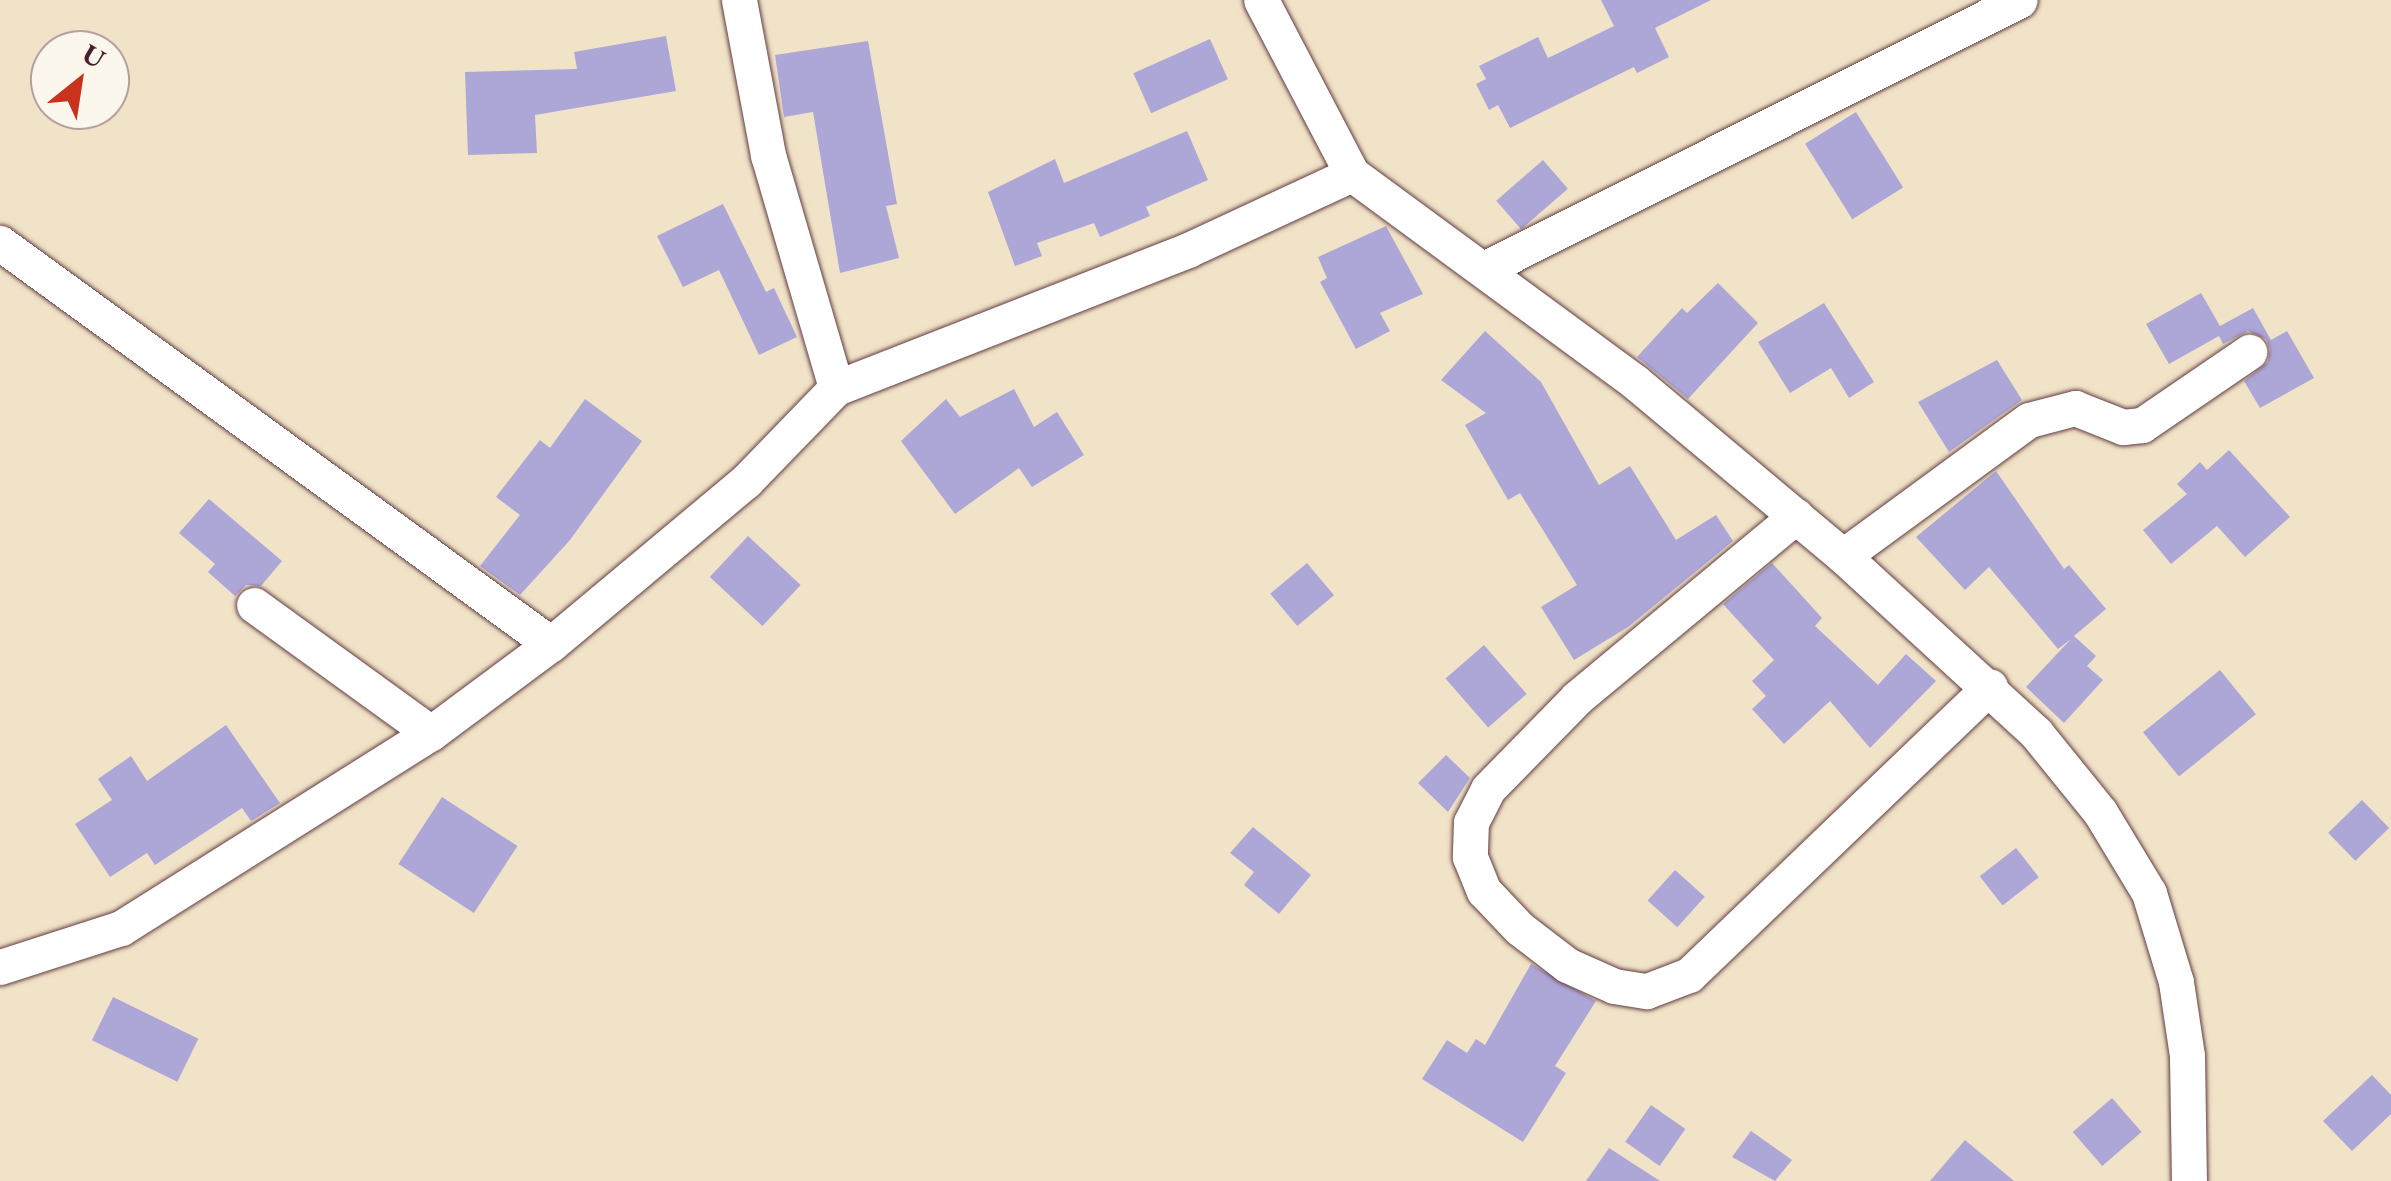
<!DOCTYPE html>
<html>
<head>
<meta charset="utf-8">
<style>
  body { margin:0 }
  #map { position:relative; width:2391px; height:1181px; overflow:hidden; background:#f1e3c7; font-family:"EB Garamond",serif }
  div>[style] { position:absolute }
  .building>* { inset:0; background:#ada7d8; transform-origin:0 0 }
  .roads { filter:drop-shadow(0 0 2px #633c42) drop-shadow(0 0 2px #633c42) }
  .minor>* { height:35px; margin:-17.5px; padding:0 17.5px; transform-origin:17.5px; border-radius:17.5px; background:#fff }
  span { translate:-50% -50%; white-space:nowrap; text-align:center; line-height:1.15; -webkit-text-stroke:8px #fbf7ec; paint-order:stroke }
  .north { position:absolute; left:30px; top:30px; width:100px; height:100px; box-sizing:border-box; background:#fbf7ec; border:2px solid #b4a19f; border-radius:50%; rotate:30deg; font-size:28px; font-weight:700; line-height:40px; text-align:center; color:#4a1f2b }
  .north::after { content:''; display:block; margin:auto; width:35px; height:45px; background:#c8321e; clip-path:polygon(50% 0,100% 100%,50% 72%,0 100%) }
</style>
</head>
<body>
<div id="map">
  <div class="building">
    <i style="clip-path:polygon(1601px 0,1711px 0,1655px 28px,1669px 57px,1637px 73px,1634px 67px,1510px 128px,1498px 105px,1489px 110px,1476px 84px,1486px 79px,1479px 66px,1538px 37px,1548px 58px,1614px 26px)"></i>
    <i style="clip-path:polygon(666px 36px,676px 91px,535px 115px,537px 153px,468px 155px,465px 72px,577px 69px,574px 52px)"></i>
    <i style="left:1210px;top:39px;width:44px;height:84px;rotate:66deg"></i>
    <i style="clip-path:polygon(868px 41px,897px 204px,886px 206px,899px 258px,840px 273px,813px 112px,784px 117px,775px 55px)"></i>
    <i style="left:1856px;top:112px;width:89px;height:60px;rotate:58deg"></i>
    <i style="clip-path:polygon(1187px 131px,1208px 180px,1146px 207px,1150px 216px,1100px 237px,1094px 223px,1037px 243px,1042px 256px,1015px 266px,988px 192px,1055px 159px,1064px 183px)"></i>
    <i style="left:1543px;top:160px;width:38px;height:62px;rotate:49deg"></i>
    <i style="clip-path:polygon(723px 204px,766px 292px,774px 288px,797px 337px,759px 355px,719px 270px,683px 287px,657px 236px)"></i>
    <i style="clip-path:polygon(1386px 226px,1423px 294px,1380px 313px,1390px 331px,1356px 349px,1320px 282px,1327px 278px,1318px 257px)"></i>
    <i style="clip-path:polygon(1718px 283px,1758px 323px,1688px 399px,1637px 357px,1682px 308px,1687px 313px)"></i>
    <i style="clip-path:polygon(2201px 293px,2220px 326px,2253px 308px,2271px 340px,2287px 331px,2314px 378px,2260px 408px,2244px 381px,2268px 362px,2270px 349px,2266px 339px,2248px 331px,2223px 344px,2219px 336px,2169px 364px,2146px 324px)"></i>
    <i style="clip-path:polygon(1824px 303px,1874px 382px,1849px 398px,1831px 368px,1790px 393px,1758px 342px)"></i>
    <i style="clip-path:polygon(1485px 331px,1541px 382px,1599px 485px,1630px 466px,1676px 540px,1716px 515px,1733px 541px,1628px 627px,1574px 660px,1541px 607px,1577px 585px,1520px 493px,1508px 500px,1465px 425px,1486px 413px,1441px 380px)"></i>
    <i style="clip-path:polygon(1997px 360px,2022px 400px,1949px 452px,1918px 402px)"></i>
    <i style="clip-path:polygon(1014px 389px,1034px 427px,1057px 412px,1084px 455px,1032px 487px,1019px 468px,955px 514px,901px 441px,946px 399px,960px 417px)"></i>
    <i style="clip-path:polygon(585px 399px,642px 441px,570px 540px,520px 595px,480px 566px,520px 515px,496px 497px,540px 440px,550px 448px)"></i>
    <i style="clip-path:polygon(2229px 450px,2290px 517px,2245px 557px,2217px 526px,2171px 564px,2143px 530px,2187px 494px,2177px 484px,2200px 462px,2207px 470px)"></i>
    <i style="clip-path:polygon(1996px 471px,2064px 569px,2069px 565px,2106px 609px,2074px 636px,2096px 656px,2087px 666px,2103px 680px,2064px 723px,2026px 687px,2071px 639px,2058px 649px,1989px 567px,1965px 590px,1916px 537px)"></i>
    <i style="clip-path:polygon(209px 499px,282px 561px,261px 586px,246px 585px,235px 596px,208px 572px,215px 564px,179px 533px)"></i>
    <i style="left:748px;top:536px;width:72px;height:56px;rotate:43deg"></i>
    <i style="left:1307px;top:563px;width:42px;height:48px;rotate:50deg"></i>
    <i style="clip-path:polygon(1772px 563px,1822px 618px,1815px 626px,1878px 685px,1906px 654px,1936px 681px,1870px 748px,1830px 701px,1784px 744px,1752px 709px,1766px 696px,1752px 681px,1774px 660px,1723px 604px)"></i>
    <i style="left:1484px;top:645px;width:65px;height:51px;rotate:49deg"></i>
    <i style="left:2220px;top:670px;width:57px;height:99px;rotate:51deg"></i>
    <i style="clip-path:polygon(226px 725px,280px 803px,251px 821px,242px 808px,155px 865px,147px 853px,110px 877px,75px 824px,112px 800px,98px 779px,131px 756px,147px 781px)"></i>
    <i style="clip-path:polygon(1446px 755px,1470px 778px,1448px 812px,1418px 783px)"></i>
    <i style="left:442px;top:797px;width:90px;height:80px;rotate:33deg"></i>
    <i style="left:2362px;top:800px;width:39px;height:47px;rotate:46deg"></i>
    <i style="clip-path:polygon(1253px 827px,1311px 875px,1279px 914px,1244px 885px,1254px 872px,1230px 853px)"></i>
    <i style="left:2016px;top:848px;width:37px;height:46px;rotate:52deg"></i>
    <i style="left:1675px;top:870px;width:40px;height:41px;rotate:42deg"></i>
    <i style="clip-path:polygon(1531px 964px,1596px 1001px,1555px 1066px,1566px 1073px,1523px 1142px,1422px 1079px,1447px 1040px,1467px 1053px,1476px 1039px,1485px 1045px)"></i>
    <i style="left:113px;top:997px;width:95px;height:48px;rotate:26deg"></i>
    <i style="clip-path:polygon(2372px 1075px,2391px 1095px,2391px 1114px,2352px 1151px,2323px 1121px)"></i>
    <i style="left:2112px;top:1098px;width:45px;height:52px;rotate:49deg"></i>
    <i style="left:1651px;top:1105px;width:42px;height:45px;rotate:35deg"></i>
    <i style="clip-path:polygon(1751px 1131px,1792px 1160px,1775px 1181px,1732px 1157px)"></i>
    <i style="clip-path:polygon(1965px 1140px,2014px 1181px,1930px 1181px)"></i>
    <i style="clip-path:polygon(1609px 1148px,1660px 1181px,1586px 1181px)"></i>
  </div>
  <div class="roads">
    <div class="minor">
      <i style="left:739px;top:0;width:158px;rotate:79.4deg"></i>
      <i style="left:768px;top:155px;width:243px;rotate:73.7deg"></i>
      <i style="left:1352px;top:174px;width:351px;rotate:36.3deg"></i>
      <i style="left:1635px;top:382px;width:271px;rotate:39.9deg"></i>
      <i style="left:1843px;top:556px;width:262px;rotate:42.5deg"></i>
      <i style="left:2036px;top:733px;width:102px;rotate:51deg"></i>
      <i style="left:2100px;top:812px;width:95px;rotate:58.8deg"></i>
      <i style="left:2149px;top:893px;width:93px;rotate:73.1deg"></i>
      <i style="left:2176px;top:982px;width:75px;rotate:81.5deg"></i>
      <i style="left:2187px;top:1056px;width:125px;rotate:89.1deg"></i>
      <i style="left:0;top:243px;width:681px;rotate:36.05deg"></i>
      <i style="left:1486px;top:268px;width:597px;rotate:-26.65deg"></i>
      <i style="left:1796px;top:516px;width:285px;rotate:140.3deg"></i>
      <i style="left:1577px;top:698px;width:127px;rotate:134.4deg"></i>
      <i style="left:1488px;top:789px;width:37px;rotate:117deg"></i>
      <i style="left:1471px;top:822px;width:35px;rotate:92deg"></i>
      <i style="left:1470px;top:857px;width:37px;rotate:68deg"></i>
      <i style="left:1484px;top:891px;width:51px;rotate:46.6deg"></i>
      <i style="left:1519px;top:928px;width:61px;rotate:37.6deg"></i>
      <i style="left:1567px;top:965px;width:51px;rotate:24.1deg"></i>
      <i style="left:1614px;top:986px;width:33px;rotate:9deg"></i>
      <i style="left:1647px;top:991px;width:45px;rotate:-20.9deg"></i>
      <i style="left:1689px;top:975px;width:417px;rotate:-43.8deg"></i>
      <i style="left:1843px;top:556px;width:230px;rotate:-36.2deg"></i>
      <i style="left:2029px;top:420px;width:48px;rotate:-14.6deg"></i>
      <i style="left:2075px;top:408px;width:52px;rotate:21.6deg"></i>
      <i style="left:2123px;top:427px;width:19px;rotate:-6deg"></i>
      <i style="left:2142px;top:425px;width:130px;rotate:-34.3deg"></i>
      <i style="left:254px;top:605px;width:218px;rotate:35.9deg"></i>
      <i style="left:0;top:967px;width:127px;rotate:-17.9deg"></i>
      <i style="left:121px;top:928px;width:366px;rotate:-32.2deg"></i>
      <i style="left:431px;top:733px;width:149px;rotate:-36.6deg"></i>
      <i style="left:551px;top:644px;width:254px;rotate:-39.9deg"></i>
      <i style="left:746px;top:481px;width:129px;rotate:-45.9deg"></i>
      <i style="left:836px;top:388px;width:378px;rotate:-21.4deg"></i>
      <i style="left:1188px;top:250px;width:181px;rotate:-24.9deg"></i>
      <i style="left:1352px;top:174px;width:196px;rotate:-117.6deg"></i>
    </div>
  </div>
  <div class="north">U</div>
</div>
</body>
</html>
